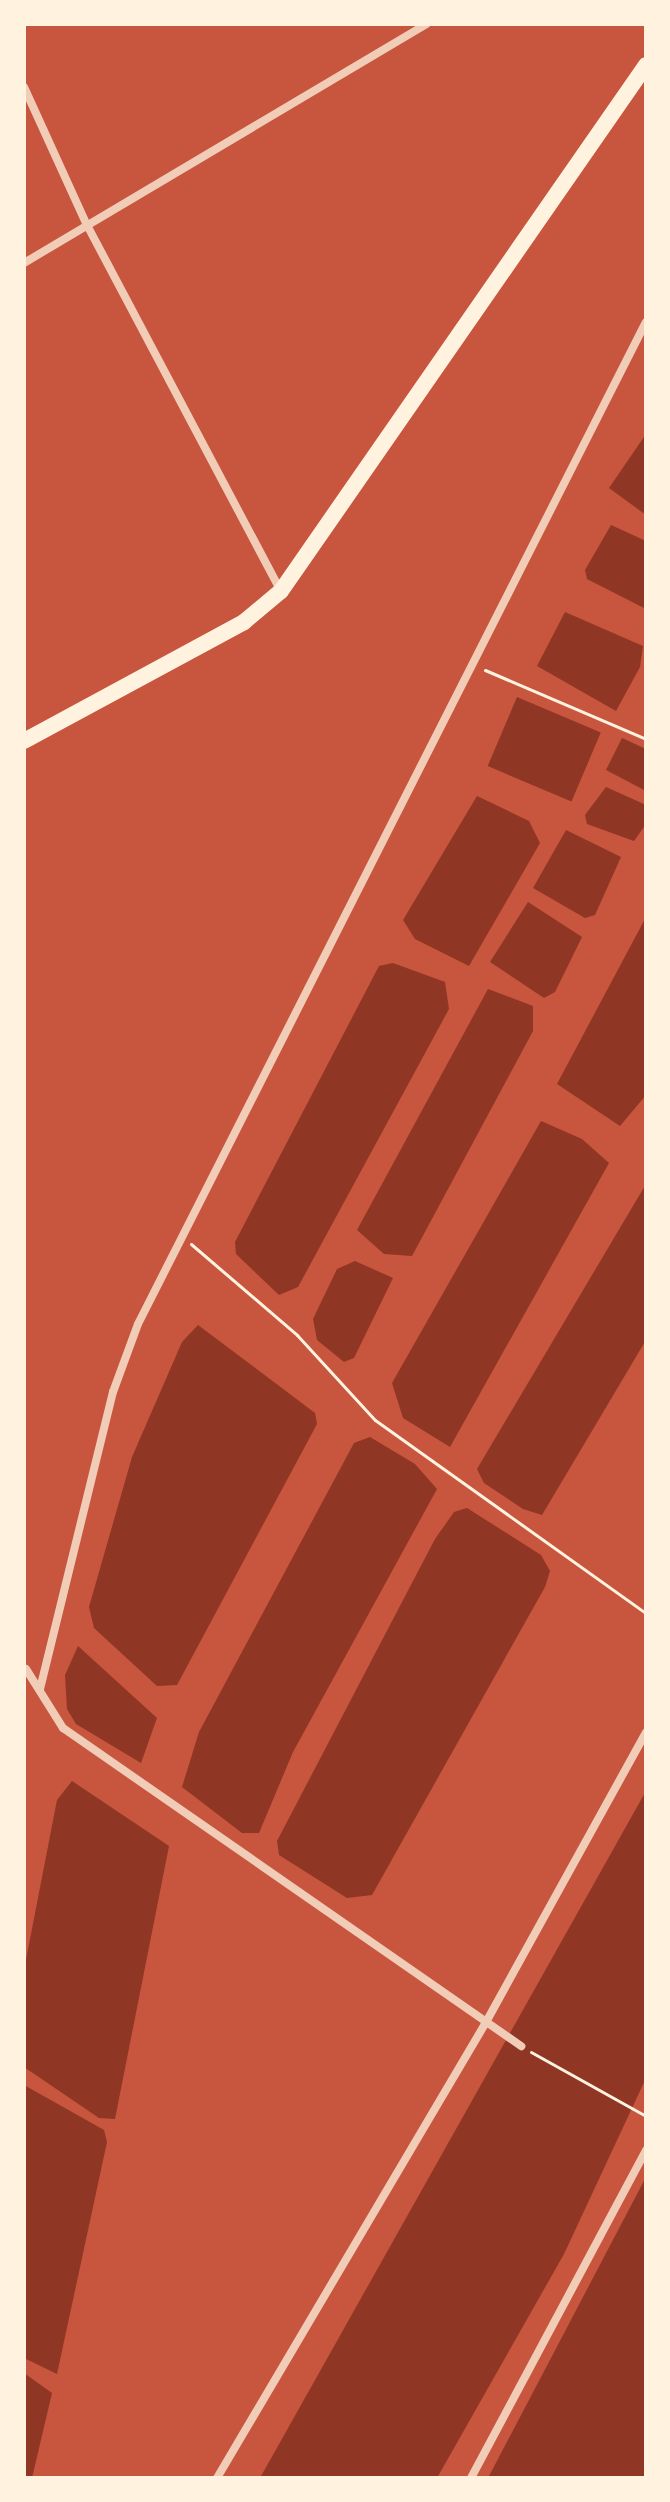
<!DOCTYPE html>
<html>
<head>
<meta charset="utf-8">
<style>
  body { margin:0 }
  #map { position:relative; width:670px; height:2502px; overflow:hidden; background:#c8553d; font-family:"PT Sans Narrow",sans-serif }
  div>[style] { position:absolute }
  .water>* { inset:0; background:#8f3625; transform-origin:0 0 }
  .path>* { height:3px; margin:-1.5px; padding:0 1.5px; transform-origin:1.5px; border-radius:1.5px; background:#fff3e0 }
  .minor>* { height:8px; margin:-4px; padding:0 4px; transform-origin:4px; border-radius:4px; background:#f1ccb7 }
  .secondary>* { height:16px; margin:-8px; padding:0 8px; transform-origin:8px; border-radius:8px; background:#fff3e0 }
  span { translate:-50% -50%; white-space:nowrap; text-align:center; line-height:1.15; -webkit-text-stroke:6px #fff3e0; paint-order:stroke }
  .frame { position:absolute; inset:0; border:26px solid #fff3e0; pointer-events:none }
</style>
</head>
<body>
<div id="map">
  <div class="water">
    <i style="clip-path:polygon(646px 434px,646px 515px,609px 488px)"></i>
    <i style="clip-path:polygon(611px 525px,646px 541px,646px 609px,587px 579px,585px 570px)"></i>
    <i style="clip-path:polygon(565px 612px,643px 646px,640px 667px,616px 711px,537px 666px)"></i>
    <i style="left:517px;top:697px;width:91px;height:75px;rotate:23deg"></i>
    <i style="clip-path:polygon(622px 738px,646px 749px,646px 791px,606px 770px)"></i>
    <i style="clip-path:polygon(606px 787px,646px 805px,646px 824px,634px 841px,587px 824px,585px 815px)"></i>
    <i style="clip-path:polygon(477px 796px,529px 821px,540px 843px,469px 966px,415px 939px,403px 920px)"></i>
    <i style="clip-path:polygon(566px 830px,621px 857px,595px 915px,585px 918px,533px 888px)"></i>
    <i style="clip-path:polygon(528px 902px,582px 937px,555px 992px,544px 998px,490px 962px)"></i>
    <i style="clip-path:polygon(646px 917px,646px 1095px,620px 1126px,557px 1084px)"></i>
    <i style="clip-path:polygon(393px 963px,445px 982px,449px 1009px,298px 1287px,279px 1295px,236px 1254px,235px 1242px,379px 966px)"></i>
    <i style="clip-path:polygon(488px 989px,533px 1006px,533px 1031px,412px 1256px,384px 1254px,357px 1230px)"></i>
    <i style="clip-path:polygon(541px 1121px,582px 1139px,609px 1163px,450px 1447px,403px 1418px,392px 1383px)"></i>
    <i style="clip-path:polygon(646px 1184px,646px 1340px,542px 1515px,523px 1509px,484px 1483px,477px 1469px)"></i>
    <i style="clip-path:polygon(355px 1261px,393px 1278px,354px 1358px,344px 1362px,317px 1340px,313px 1319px,337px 1269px)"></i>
    <i style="clip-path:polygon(198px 1325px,315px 1413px,317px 1424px,177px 1685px,157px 1686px,94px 1628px,89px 1607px,132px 1457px,182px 1342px)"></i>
    <i style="clip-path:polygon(370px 1437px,415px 1464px,437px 1489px,293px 1752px,259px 1833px,242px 1833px,182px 1787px,199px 1732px,354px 1443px)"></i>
    <i style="clip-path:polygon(467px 1508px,541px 1555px,550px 1571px,545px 1587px,372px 1895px,347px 1898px,279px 1855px,277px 1841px,435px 1539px,454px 1512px)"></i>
    <i style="clip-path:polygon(78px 1646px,157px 1718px,141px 1763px,76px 1724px,67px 1709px,65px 1675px)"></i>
    <i style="clip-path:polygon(72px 1781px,169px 1846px,115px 2119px,99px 2118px,24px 2067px,24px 1970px,57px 1800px)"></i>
    <i style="clip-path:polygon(646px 1791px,646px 2078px,564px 2254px,437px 2478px,260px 2478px)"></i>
    <i style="clip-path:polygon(24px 2085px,104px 2130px,107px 2142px,57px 2374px,24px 2358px)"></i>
    <i style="clip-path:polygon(646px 2177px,646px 2478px,488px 2478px)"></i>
    <i style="clip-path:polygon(24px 2373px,52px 2393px,32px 2478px,24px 2478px)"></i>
  </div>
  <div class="path">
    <i style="left:485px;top:670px;width:175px;rotate:23.2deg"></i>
    <i style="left:191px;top:1244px;width:140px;rotate:40.6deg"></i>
    <i style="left:297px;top:1335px;width:115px;rotate:47.5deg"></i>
    <i style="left:375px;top:1420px;width:333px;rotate:35.5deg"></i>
    <i style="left:531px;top:2052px;width:132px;rotate:29.1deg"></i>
  </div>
  <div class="minor">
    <i style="left:24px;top:87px;width:152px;rotate:65.5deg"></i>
    <i style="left:87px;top:225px;width:414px;rotate:62.1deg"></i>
    <i style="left:24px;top:263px;width:468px;rotate:-30.7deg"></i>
    <i style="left:26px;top:1669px;width:70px;rotate:57.9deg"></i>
    <i style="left:63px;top:1728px;width:558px;rotate:34.77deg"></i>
    <i style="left:40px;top:1689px;width:306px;rotate:-76.2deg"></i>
    <i style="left:113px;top:1392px;width:72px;rotate:-69.8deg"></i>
    <i style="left:138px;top:1324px;width:1123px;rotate:-63.12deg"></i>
    <i style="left:217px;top:2478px;width:527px;rotate:-59.45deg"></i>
    <i style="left:485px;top:2024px;width:333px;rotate:-61.1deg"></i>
    <i style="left:471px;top:2478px;width:372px;rotate:-61.9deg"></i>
  </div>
  <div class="secondary">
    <i style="left:24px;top:741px;width:250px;rotate:-28.4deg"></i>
    <i style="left:244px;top:622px;width:48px;rotate:-40deg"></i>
    <i style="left:281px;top:591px;width:640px;rotate:-55.24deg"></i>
  </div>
  <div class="frame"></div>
</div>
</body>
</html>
